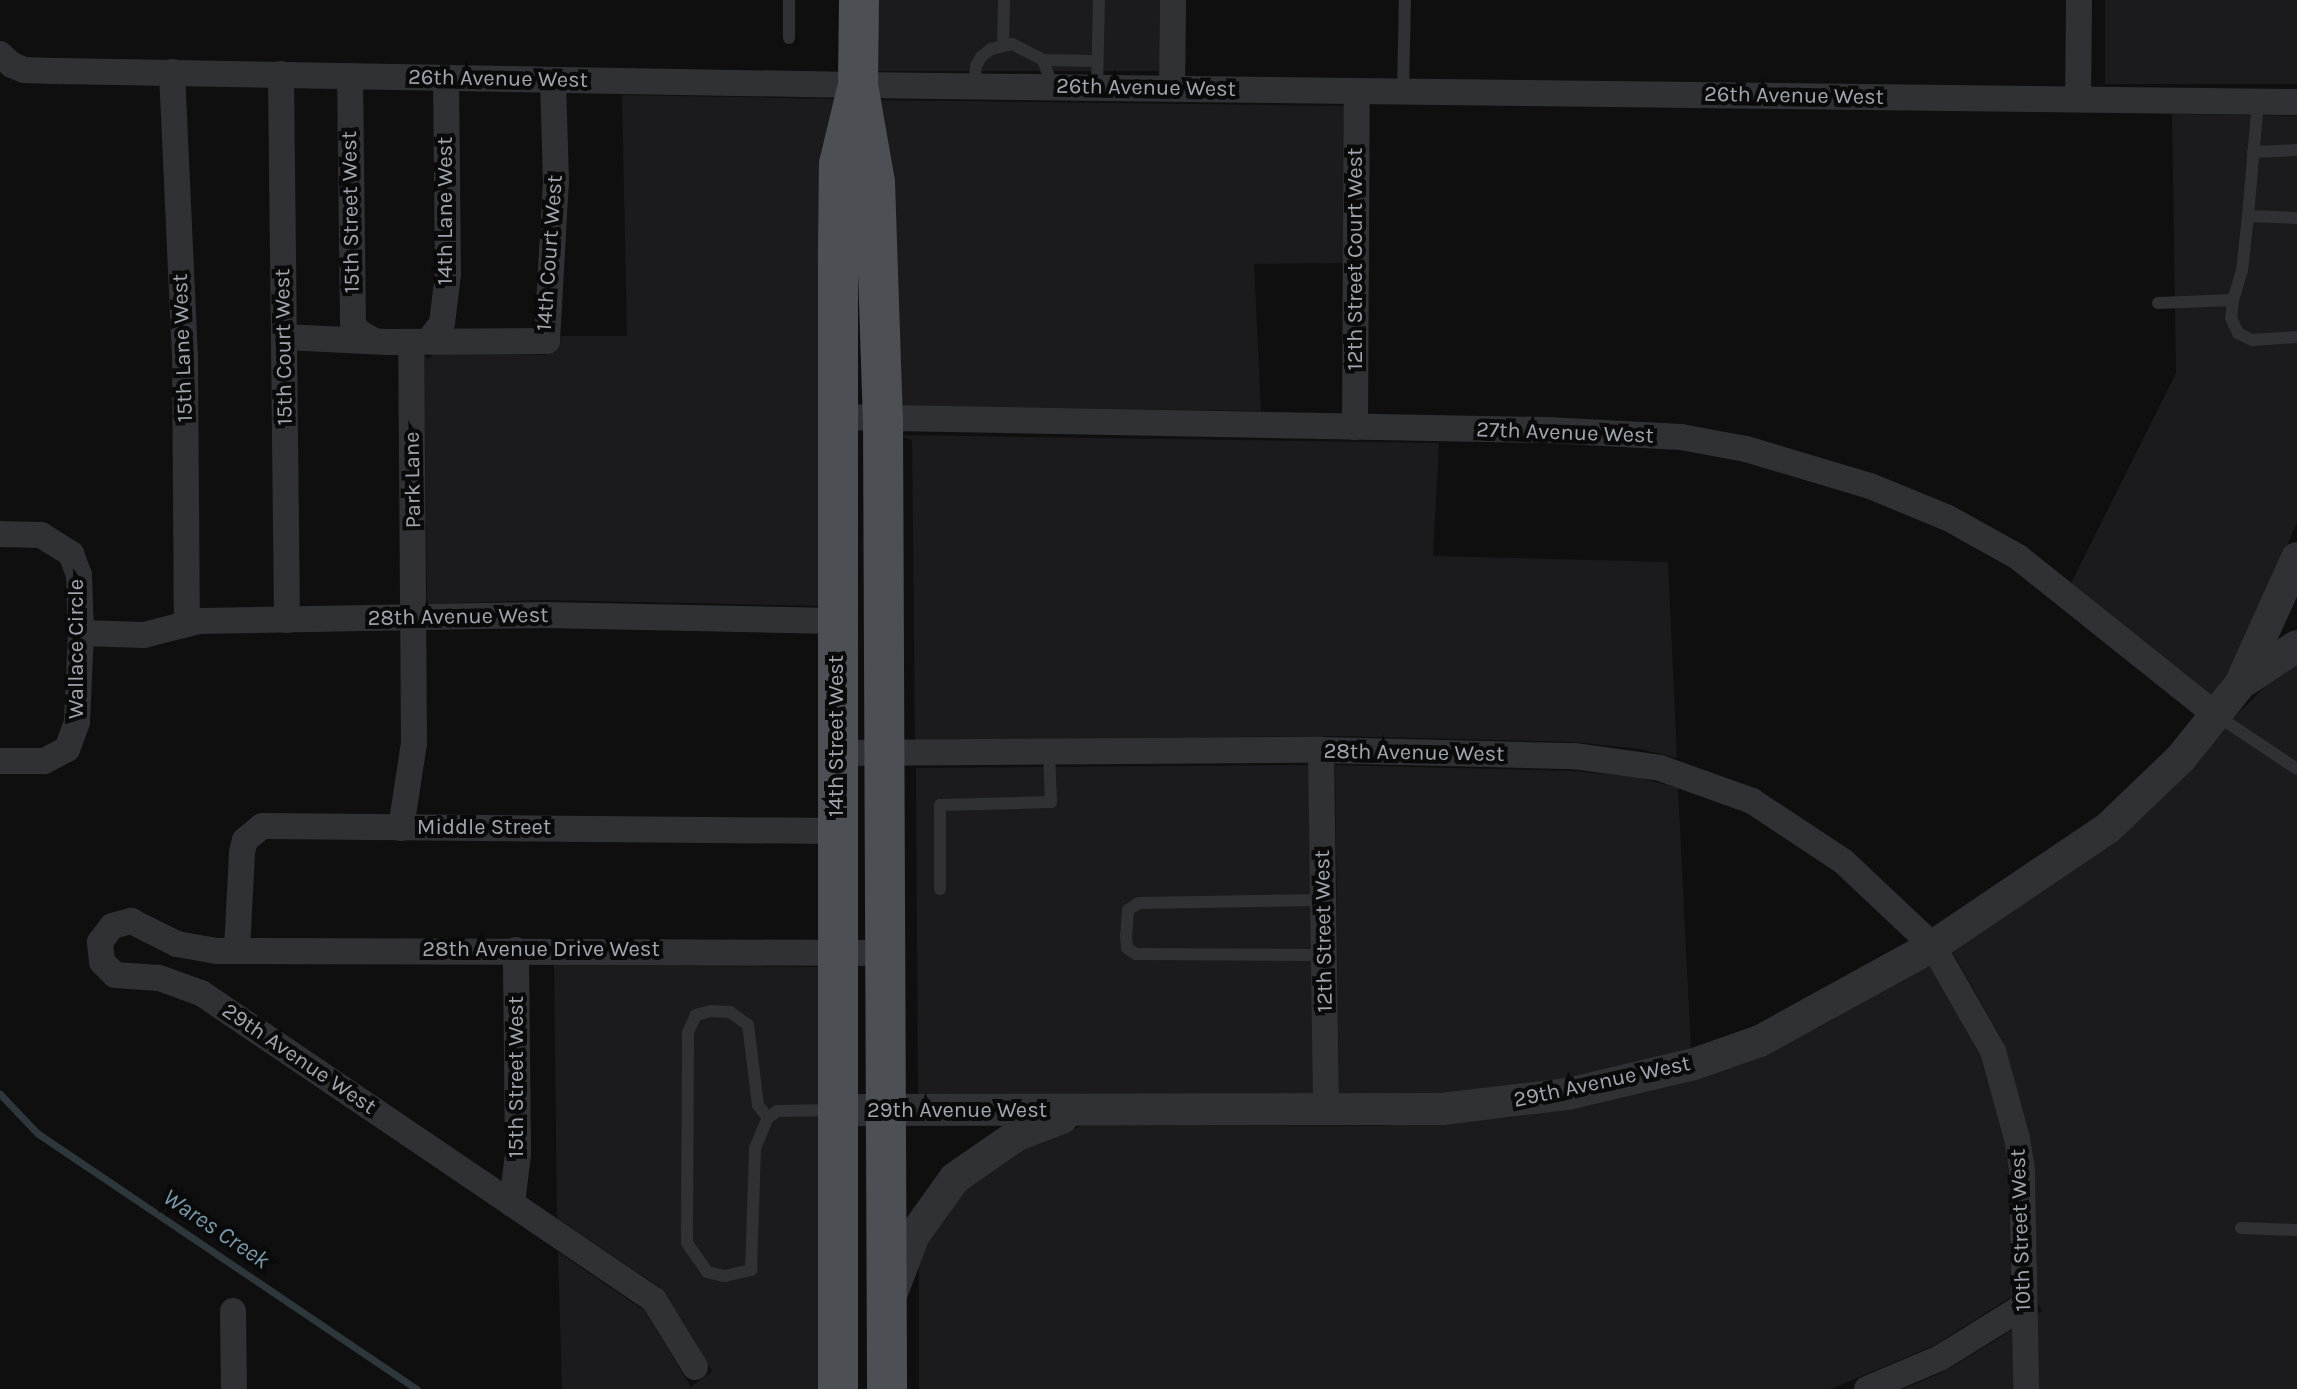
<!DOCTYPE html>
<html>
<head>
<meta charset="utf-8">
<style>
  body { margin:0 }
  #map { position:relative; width:2297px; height:1389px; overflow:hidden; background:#0f0f10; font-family:Karla,sans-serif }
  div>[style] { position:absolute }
  .built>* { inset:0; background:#1b1b1d; transform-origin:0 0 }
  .stream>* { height:7px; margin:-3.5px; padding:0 3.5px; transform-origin:3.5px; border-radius:3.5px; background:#2d373c }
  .service>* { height:12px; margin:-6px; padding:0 6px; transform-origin:6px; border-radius:6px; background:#303135 }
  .minor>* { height:26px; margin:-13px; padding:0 13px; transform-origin:13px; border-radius:13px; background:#303135 }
  .tertiary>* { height:32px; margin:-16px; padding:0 16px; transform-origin:16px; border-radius:16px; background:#303135 }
  .primary>* { height:40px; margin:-20px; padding:0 20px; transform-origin:20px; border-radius:20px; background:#4c4f54 }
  span { translate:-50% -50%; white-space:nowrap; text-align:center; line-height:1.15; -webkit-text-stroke:8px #0a0a0b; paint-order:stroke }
  .street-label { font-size:22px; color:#a1a7b0 }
  .water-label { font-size:24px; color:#7999aa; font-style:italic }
</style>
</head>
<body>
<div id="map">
  <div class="built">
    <i style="left:872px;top:0;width:288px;height:71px"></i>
    <i style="left:2105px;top:0;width:192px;height:84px"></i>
    <i style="clip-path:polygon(622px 95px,841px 99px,824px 606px,545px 600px,427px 604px,424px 354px,428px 359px,435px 353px,547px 355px,560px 344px,561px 336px,627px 336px)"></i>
    <i style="clip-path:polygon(875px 100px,1344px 106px,1343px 263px,1254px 264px,1261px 411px,896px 406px)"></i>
    <i style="clip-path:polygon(2172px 114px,2297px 116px,2297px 522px,2244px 649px,2209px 699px,2071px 583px,2176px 373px)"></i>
    <i style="clip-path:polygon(896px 435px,1439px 443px,1433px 556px,1668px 562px,1677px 758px,1640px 749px,1575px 742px,1334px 736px,915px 740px,912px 440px)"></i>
    <i style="clip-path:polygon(2297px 662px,2297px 1389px,2039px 1389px,2037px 1314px,2042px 1311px,2037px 1302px,2035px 1171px,2030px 1136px,2004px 1044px,1952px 951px,2116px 839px,2222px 729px,2277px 675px)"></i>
    <i style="clip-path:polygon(1309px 765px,1313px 1097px,1088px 1097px,1087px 1093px,1077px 1097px,918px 1096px,916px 768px)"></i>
    <i style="clip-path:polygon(1335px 765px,1574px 771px,1636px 777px,1678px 788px,1691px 1050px,1566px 1080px,1441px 1094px,1339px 1097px)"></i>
    <i style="clip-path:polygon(554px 965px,825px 967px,826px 1389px,562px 1389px,558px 1252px,645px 1311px,691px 1387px,712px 1371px,661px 1288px,557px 1218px)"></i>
    <i style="clip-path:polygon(1929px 965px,1981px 1057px,2005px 1141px,2009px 1173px,2011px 1297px,1935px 1345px,1831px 1389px,919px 1389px,919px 1258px,925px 1242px,963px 1189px,1023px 1148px,1081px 1126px,1378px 1126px,1507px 1118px,1571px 1108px,1697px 1078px,1820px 1027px)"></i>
    <i style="clip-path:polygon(2012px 1330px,2013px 1389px,1903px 1389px,1945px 1371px)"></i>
  </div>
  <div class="stream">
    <i style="left:0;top:1094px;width:54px;rotate:46.5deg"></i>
    <i style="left:37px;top:1133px;width:458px;rotate:34deg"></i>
  </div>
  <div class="service">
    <i style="left:789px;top:0;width:38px;rotate:90deg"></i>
    <i style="left:1003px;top:45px;width:45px;rotate:-88.7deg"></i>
    <i style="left:1043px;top:60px;width:54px;rotate:1.1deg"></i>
    <i style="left:974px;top:86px;width:20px;rotate:-84deg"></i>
    <i style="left:976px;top:66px;width:10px;rotate:-61deg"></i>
    <i style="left:981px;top:57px;width:13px;rotate:-39deg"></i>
    <i style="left:991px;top:49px;width:22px;rotate:-13deg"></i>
    <i style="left:1012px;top:44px;width:35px;rotate:27deg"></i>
    <i style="left:1043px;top:60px;width:29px;rotate:70deg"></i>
    <i style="left:1097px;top:87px;width:87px;rotate:-88.7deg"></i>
    <i style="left:1403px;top:92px;width:92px;rotate:-88.8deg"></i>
    <i style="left:2258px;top:101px;width:115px;rotate:95deg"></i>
    <i style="left:2248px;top:216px;width:49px;rotate:2.3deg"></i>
    <i style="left:2253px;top:152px;width:44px;rotate:-2.6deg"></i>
    <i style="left:2233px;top:300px;width:18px;rotate:96deg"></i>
    <i style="left:2231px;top:318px;width:17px;rotate:65deg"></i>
    <i style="left:2238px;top:333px;width:16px;rotate:27deg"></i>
    <i style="left:2252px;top:340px;width:45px;rotate:-3.8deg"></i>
    <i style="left:2158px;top:303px;width:75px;rotate:-2.3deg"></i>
    <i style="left:2233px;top:300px;width:30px;rotate:-73deg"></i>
    <i style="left:2242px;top:271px;width:55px;rotate:-83.8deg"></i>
    <i style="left:2216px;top:715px;width:97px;rotate:33.7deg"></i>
    <i style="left:940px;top:889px;width:84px;rotate:-90deg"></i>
    <i style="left:940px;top:805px;width:111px;rotate:-1.5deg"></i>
    <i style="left:1051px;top:802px;width:49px;rotate:-92.3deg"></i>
    <i style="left:1323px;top:900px;width:184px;rotate:179.1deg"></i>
    <i style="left:1139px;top:903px;width:13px;rotate:148deg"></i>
    <i style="left:1128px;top:910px;width:26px;rotate:94deg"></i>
    <i style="left:1126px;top:936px;width:12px;rotate:85deg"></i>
    <i style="left:1127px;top:948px;width:11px;rotate:34deg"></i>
    <i style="left:1136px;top:954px;width:188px;rotate:0.3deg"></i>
    <i style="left:768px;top:1118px;width:16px;rotate:-128deg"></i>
    <i style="left:758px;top:1105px;width:81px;rotate:-97.1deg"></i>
    <i style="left:748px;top:1025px;width:22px;rotate:-144deg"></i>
    <i style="left:730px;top:1012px;width:19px;rotate:-177deg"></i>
    <i style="left:711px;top:1011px;width:16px;rotate:165deg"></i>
    <i style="left:696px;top:1015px;width:19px;rotate:115deg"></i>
    <i style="left:688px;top:1032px;width:211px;rotate:90.3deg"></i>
    <i style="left:687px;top:1243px;width:35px;rotate:55deg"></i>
    <i style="left:707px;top:1272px;width:18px;rotate:13deg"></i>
    <i style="left:725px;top:1276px;width:27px;rotate:-13deg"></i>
    <i style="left:751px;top:1270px;width:122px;rotate:-88.1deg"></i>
    <i style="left:755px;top:1148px;width:33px;rotate:-67deg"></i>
    <i style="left:768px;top:1118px;width:11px;rotate:-38deg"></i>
    <i style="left:777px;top:1111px;width:58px;rotate:-1deg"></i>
    <i style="left:2241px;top:1228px;width:56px;rotate:2deg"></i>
  </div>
  <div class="minor">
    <i style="left:0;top:54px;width:16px;rotate:43deg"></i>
    <i style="left:12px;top:65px;width:13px;rotate:23deg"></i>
    <i style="left:24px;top:70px;width:37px;rotate:2deg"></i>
    <i style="left:61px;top:71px;width:797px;rotate:1.01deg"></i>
    <i style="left:858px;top:85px;width:1439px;rotate:0.68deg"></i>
    <i style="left:172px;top:72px;width:282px;rotate:87.4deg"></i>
    <i style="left:185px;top:354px;width:270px;rotate:89.6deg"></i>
    <i style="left:281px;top:74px;width:546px;rotate:89.37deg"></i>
    <i style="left:350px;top:76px;width:246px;rotate:89.3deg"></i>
    <i style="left:353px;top:322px;width:10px;rotate:66deg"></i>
    <i style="left:357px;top:331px;width:16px;rotate:30deg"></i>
    <i style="left:1172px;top:88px;width:88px;rotate:-89.3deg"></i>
    <i style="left:2078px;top:98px;width:98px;rotate:-89.4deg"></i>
    <i style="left:284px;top:337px;width:103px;rotate:2.8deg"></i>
    <i style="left:387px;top:342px;width:160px;rotate:-0.4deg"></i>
    <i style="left:547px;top:341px;width:159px;rotate:-86.8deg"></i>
    <i style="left:556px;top:182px;width:102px;rotate:-91.7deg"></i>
    <i style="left:430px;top:339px;width:20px;rotate:-53deg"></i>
    <i style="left:442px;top:323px;width:49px;rotate:-83deg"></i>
    <i style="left:448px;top:274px;width:196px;rotate:-90.6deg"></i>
    <i style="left:836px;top:417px;width:711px;rotate:1.05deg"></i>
    <i style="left:1547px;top:430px;width:134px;rotate:3deg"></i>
    <i style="left:1681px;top:437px;width:66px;rotate:10.5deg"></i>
    <i style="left:1746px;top:449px;width:129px;rotate:16.6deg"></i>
    <i style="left:1870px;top:486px;width:84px;rotate:22.3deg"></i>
    <i style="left:1948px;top:518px;width:80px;rotate:29.1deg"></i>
    <i style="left:2018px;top:557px;width:253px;rotate:38.6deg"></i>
    <i style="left:1355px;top:427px;width:335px;rotate:-89.7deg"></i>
    <i style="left:0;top:534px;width:41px;rotate:1.4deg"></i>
    <i style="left:41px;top:535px;width:36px;rotate:32deg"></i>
    <i style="left:71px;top:554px;width:22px;rotate:69deg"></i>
    <i style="left:79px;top:575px;width:58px;rotate:88deg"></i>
    <i style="left:81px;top:633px;width:89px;rotate:92.6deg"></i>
    <i style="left:77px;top:722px;width:29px;rotate:110deg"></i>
    <i style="left:67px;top:749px;width:26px;rotate:152deg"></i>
    <i style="left:44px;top:761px;width:44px;rotate:180deg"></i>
    <i style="left:81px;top:633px;width:63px;rotate:1.8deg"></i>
    <i style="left:144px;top:635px;width:57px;rotate:-14.3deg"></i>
    <i style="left:199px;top:621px;width:346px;rotate:-1deg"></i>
    <i style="left:545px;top:615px;width:291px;rotate:1.2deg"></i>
    <i style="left:1321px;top:750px;width:362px;rotate:89.2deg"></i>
    <i style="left:837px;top:753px;width:484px;rotate:-0.4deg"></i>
    <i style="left:1321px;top:750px;width:253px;rotate:1.4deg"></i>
    <i style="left:1574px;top:756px;width:87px;rotate:7.9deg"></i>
    <i style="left:1660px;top:768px;width:98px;rotate:19.7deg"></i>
    <i style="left:1752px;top:801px;width:110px;rotate:33.5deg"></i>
    <i style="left:1844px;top:862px;width:122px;rotate:43.3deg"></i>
    <i style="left:1933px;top:946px;width:121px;rotate:60.3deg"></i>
    <i style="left:1993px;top:1051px;width:90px;rotate:74.6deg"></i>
    <i style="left:2017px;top:1138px;width:33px;rotate:81deg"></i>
    <i style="left:2022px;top:1171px;width:218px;rotate:88.9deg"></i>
    <i style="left:401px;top:828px;width:86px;rotate:-81.3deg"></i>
    <i style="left:414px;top:743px;width:401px;rotate:-90.4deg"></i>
    <i style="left:237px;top:949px;width:97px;rotate:-87deg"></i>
    <i style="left:242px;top:852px;width:12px;rotate:-76deg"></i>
    <i style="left:245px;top:840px;width:22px;rotate:-39deg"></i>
    <i style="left:262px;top:826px;width:575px;rotate:0.5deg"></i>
    <i style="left:512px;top:1204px;width:50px;rotate:-83.2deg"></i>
    <i style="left:518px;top:1154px;width:204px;rotate:-90.6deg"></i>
    <i style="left:233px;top:1311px;width:78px;rotate:89.3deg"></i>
    <i style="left:695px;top:1367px;width:79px;rotate:-121.5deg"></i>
    <i style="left:654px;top:1300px;width:547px;rotate:-145.87deg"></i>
    <i style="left:201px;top:993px;width:45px;rotate:-160.3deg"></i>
    <i style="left:159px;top:978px;width:44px;rotate:-176.1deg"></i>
    <i style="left:115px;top:975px;width:18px;rotate:-135deg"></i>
    <i style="left:102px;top:962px;width:20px;rotate:-96deg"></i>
    <i style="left:100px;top:942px;width:20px;rotate:-53deg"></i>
    <i style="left:112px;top:926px;width:20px;rotate:-15deg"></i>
    <i style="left:131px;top:921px;width:51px;rotate:26.6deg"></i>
    <i style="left:177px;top:944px;width:40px;rotate:10deg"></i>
    <i style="left:216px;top:951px;width:669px;rotate:0.17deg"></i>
    <i style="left:1867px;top:1389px;width:79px;rotate:-23deg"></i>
    <i style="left:1940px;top:1358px;width:99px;rotate:-31.8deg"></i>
  </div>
  <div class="tertiary">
    <i style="left:2246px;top:680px;width:61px;rotate:-33.7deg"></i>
    <i style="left:838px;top:1110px;width:604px;rotate:-0.09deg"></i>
    <i style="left:1442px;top:1109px;width:127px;rotate:-6.8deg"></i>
    <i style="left:1568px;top:1094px;width:130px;rotate:-13.4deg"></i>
    <i style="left:1694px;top:1064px;width:70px;rotate:-19.2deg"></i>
    <i style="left:1760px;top:1041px;width:197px;rotate:-28.8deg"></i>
    <i style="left:1933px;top:946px;width:211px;rotate:-34deg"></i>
    <i style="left:2108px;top:828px;width:101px;rotate:-43.8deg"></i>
    <i style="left:2181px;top:758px;width:95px;rotate:-51.4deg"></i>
    <i style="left:2240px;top:684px;width:138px;rotate:-65.7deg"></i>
    <i style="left:891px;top:1295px;width:64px;rotate:-69deg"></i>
    <i style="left:914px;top:1235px;width:70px;rotate:-54.3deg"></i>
    <i style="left:955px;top:1178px;width:75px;rotate:-34.7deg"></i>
    <i style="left:1017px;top:1135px;width:48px;rotate:-20.7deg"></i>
  </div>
  <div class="primary">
    <i style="left:859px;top:0;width:85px;rotate:90.7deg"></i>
    <i style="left:858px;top:85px;width:98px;rotate:80.1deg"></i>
    <i style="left:875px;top:182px;width:238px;rotate:88.1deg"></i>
    <i style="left:883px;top:420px;width:969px;rotate:89.76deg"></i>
    <i style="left:838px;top:1389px;width:1136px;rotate:-90deg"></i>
    <i style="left:838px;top:253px;width:89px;rotate:-89.4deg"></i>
    <i style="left:839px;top:164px;width:73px;rotate:-76.5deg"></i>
  </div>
  <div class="street-label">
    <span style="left:498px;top:79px;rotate:1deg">26th Avenue West</span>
    <span style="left:1146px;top:88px;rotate:1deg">26th Avenue West</span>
    <span style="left:1794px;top:96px;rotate:1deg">26th Avenue West</span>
    <span style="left:446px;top:211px;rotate:-90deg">14th Lane West</span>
    <span style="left:351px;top:212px;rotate:-91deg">15th Street West</span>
    <span style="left:550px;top:253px;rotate:-86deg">14th Court West</span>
    <span style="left:1356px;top:259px;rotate:-90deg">12th Street Court West</span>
    <span style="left:284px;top:347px;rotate:-91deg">15th Court West</span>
    <span style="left:183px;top:348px;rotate:-92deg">15th Lane West</span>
    <span style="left:1565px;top:433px;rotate:2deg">27th Avenue West</span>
    <span style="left:413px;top:480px;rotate:-91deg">Park Lane</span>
    <span style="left:458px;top:617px;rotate:-1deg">28th Avenue West</span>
    <span style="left:77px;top:649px;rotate:-90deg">Wallace Circle</span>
    <span style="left:837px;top:736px;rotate:-90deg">14th Street West</span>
    <span style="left:1414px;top:753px;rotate:1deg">28th Avenue West</span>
    <span style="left:484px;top:828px">Middle Street</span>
    <span style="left:1324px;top:931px;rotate:-91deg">12th Street West</span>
    <span style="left:541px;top:950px">28th Avenue Drive West</span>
    <span style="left:299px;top:1059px;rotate:34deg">29th Avenue West</span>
    <span style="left:517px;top:1077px;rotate:-90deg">15th Street West</span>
    <span style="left:1602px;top:1082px;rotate:-12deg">29th Avenue West</span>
    <span style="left:957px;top:1111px">29th Avenue West</span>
    <span style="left:2021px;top:1230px;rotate:-92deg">10th Street West</span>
  </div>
  <div class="water-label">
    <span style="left:216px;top:1229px;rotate:34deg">Wares Creek</span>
  </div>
</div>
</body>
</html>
